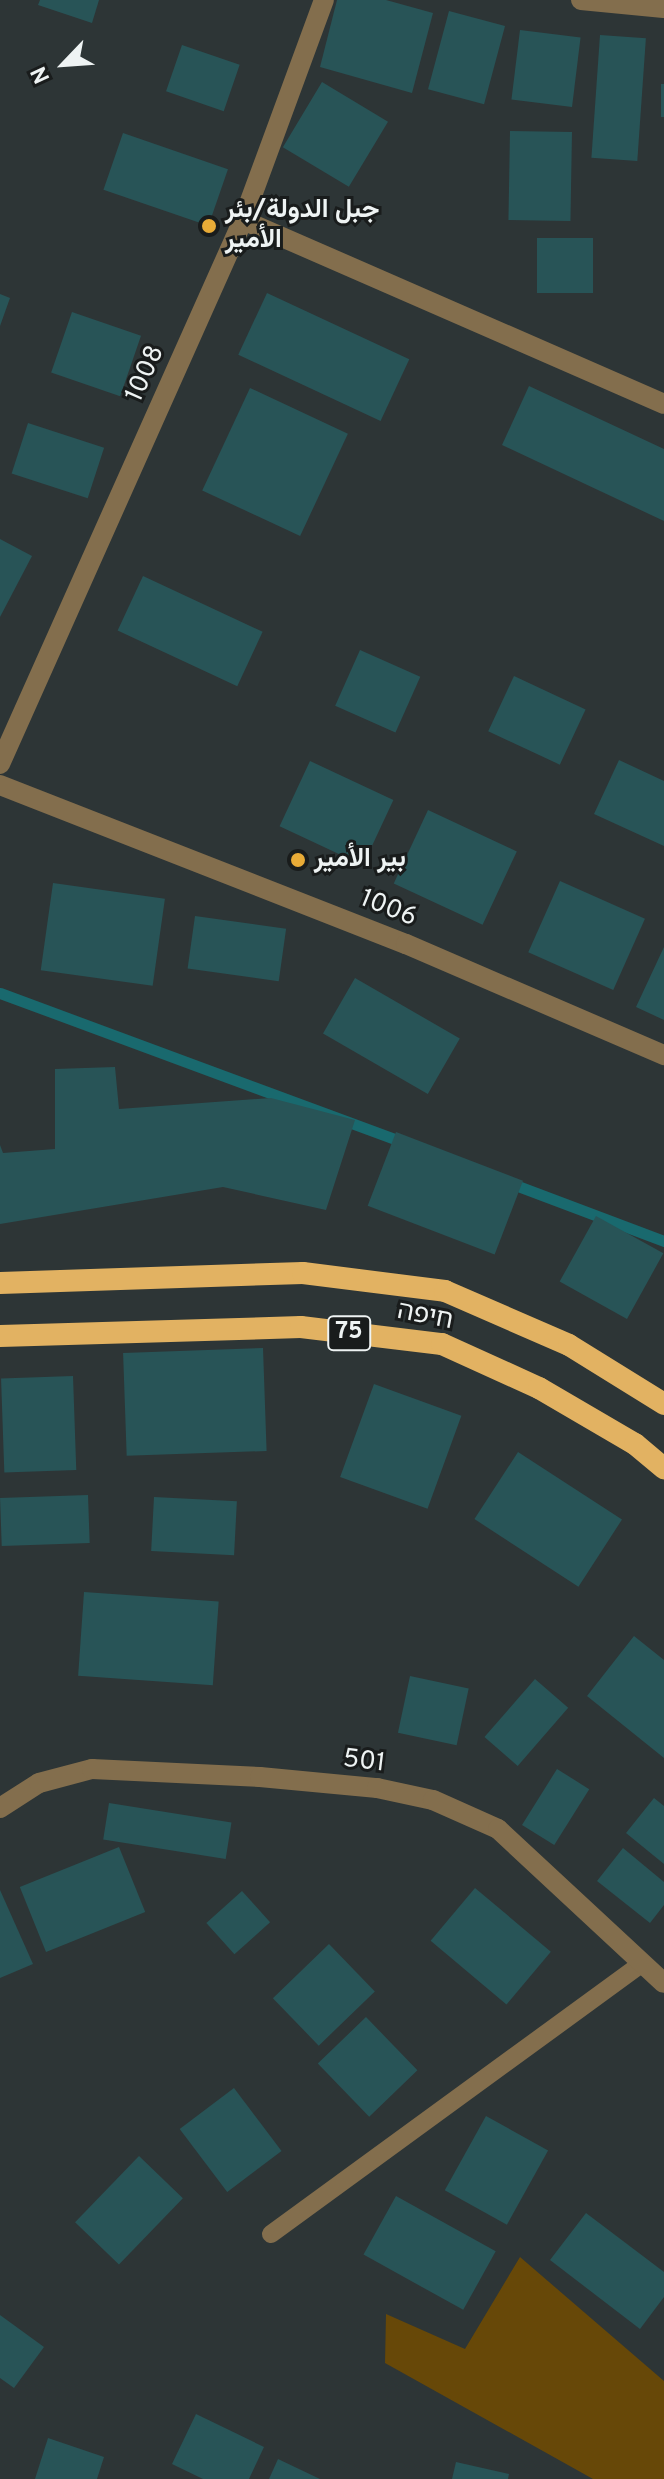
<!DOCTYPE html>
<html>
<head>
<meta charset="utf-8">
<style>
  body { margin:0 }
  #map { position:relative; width:664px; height:2479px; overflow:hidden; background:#2d3536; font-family:Overpass,Vazirmatn,"Noto Sans Hebrew",sans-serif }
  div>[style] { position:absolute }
  .green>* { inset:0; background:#674808 }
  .stream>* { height:11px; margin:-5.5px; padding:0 5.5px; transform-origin:5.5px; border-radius:5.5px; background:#19696e }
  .building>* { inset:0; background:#285457; transform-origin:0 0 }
  .service>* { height:18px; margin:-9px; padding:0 9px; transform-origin:9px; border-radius:9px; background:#836e4d }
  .minor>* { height:20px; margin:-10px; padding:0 10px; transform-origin:10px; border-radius:10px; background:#836e4d }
  .trunk>* { height:22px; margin:-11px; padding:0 11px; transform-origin:11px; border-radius:11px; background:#e2b262 }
  .dots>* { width:22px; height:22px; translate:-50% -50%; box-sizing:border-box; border:4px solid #191c1c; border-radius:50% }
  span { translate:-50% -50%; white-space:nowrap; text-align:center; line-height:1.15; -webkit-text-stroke:6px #191c1c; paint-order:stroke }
  .shield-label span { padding:2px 6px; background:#191c1c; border:2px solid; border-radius:6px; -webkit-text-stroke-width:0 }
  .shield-label { font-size:24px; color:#eef3f3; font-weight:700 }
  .poi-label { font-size:26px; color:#eef3f3; font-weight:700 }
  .left { translate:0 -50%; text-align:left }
  .street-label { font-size:26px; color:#eef3f3 }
  .north { position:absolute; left:24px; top:24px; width:80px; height:80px; -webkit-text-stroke:6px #191c1c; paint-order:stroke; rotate:245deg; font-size:22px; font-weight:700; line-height:32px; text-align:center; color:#eef3f3 }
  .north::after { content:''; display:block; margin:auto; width:28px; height:36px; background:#eef3f3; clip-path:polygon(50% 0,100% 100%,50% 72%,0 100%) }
</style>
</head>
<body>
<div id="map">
  <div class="green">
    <i style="clip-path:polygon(520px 2257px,664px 2381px,664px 2479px,593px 2479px,385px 2363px,386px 2314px,465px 2349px)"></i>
  </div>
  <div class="stream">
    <i style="left:0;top:993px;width:432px;rotate:20.3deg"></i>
    <i style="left:507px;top:1182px;width:168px;rotate:20.6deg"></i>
  </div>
  <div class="building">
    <i style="clip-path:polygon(40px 0,99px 0,92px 23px,38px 5px)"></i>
    <i style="clip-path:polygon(337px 0,386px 0,433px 13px,412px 93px,320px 67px)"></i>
    <i style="left:449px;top:11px;width:58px;height:81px;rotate:15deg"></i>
    <i style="left:520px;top:30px;width:61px;height:70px;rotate:7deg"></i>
    <i style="left:600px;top:35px;width:46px;height:123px;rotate:4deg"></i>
    <i style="left:182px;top:45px;width:61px;height:49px;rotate:19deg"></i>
    <i style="left:322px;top:82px;width:77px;height:76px;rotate:31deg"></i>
    <i style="left:661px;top:84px;width:3px;height:33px"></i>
    <i style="left:510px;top:131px;width:62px;height:89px;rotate:1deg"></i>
    <i style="left:123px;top:133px;width:111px;height:60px;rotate:19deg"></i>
    <i style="left:537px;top:238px;width:56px;height:55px"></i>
    <i style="left:267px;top:293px;width:157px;height:68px;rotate:25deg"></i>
    <i style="clip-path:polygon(0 294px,10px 298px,0 326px)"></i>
    <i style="left:72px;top:312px;width:73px;height:64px;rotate:19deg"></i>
    <i style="clip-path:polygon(529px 386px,664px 449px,664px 521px,502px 445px)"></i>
    <i style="left:250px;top:388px;width:108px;height:113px;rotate:25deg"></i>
    <i style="left:28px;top:423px;width:80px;height:53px;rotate:18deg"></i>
    <i style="clip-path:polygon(0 539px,32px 556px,0 617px)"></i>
    <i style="left:143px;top:576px;width:132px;height:60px;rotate:25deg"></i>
    <i style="left:360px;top:650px;width:66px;height:61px;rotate:24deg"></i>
    <i style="left:514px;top:676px;width:79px;height:61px;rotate:25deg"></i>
    <i style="clip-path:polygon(619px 760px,664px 781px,664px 846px,594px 814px)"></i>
    <i style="left:310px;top:761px;width:92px;height:72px;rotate:25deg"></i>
    <i style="left:428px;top:810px;width:98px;height:81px;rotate:25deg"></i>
    <i style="left:560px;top:881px;width:93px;height:78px;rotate:24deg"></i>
    <i style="left:53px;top:883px;width:113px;height:88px;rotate:8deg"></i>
    <i style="left:195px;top:916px;width:92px;height:53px;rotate:8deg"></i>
    <i style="clip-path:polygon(664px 947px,664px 1020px,636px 1007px)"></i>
    <i style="left:355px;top:978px;width:121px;height:64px;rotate:30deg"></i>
    <i style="clip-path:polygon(115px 1067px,119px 1109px,271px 1098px,355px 1120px,326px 1210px,223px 1187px,0 1224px,0 1145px,3px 1153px,55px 1149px,55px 1069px)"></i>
    <i style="left:396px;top:1132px;width:136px;height:79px;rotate:21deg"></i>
    <i style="left:596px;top:1216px;width:77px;height:75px;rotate:29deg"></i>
    <i style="left:263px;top:1348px;width:103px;height:140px;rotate:88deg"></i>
    <i style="left:73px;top:1376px;width:94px;height:72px;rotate:88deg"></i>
    <i style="left:374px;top:1384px;width:93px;height:99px;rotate:20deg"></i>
    <i style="left:518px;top:1452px;width:124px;height:80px;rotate:33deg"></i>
    <i style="left:88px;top:1495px;width:48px;height:88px;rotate:88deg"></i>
    <i style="left:154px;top:1497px;width:83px;height:54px;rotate:3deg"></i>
    <i style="left:84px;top:1592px;width:135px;height:84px;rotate:4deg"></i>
    <i style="clip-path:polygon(634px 1636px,664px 1660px,664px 1758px,587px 1696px)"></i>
    <i style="left:410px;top:1676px;width:60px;height:58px;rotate:12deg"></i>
    <i style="left:535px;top:1679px;width:44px;height:77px;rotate:41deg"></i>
    <i style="left:557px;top:1769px;width:38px;height:66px;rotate:32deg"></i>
    <i style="clip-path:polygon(654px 1798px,664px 1806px,664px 1864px,626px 1833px)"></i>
    <i style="left:109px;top:1803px;width:124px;height:37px;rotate:9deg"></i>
    <i style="left:119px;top:1847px;width:70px;height:107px;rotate:68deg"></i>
    <i style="clip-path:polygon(623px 1848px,664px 1882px,664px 1905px,650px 1923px,597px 1881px)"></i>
    <i style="left:475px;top:1888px;width:99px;height:69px;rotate:40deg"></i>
    <i style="clip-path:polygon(0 1890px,33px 1964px,0 1978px)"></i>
    <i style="left:242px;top:1891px;width:42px;height:48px;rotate:48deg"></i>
    <i style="left:329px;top:1944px;width:66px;height:78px;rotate:46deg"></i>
    <i style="left:366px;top:2017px;width:74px;height:67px;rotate:46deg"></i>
    <i style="left:234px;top:2088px;width:79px;height:68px;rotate:53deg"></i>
    <i style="left:486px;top:2116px;width:71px;height:85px;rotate:29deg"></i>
    <i style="left:139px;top:2156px;width:61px;height:92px;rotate:44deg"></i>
    <i style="left:396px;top:2196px;width:114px;height:67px;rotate:29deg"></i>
    <i style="clip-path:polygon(586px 2213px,664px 2272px,664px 2297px,640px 2329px,550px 2260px)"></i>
    <i style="clip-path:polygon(0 2315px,44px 2347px,14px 2388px,0 2378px)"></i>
    <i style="clip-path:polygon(196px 2414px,264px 2447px,249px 2479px,203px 2479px,172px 2464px)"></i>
    <i style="clip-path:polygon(48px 2438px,104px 2457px,97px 2479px,35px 2479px)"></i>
    <i style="clip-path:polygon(278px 2459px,320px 2479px,269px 2479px)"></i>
    <i style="clip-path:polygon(456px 2462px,509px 2474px,508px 2479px,452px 2479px)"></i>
  </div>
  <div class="service">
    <i style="left:271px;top:2234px;width:459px;rotate:-36.1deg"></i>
  </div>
  <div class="minor">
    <i style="left:581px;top:0;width:83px;rotate:5.5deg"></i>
    <i style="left:243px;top:220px;width:459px;rotate:23.6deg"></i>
    <i style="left:0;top:764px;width:596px;rotate:-65.93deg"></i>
    <i style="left:243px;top:220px;width:234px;rotate:-69.8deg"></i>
    <i style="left:0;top:785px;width:436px;rotate:21.4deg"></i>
    <i style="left:406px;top:944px;width:281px;rotate:23.3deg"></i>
    <i style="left:0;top:1808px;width:46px;rotate:-32.7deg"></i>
    <i style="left:39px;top:1783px;width:55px;rotate:-14.8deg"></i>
    <i style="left:92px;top:1769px;width:168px;rotate:2.7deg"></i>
    <i style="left:260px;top:1777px;width:118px;rotate:5.4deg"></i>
    <i style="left:377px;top:1788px;width:57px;rotate:12.1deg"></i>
    <i style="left:433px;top:1800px;width:71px;rotate:24deg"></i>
    <i style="left:498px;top:1829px;width:226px;rotate:42.9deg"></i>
  </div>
  <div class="trunk">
    <i style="left:0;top:1283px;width:303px;rotate:-1.9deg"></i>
    <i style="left:303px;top:1273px;width:143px;rotate:7.2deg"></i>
    <i style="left:445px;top:1291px;width:135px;rotate:23.5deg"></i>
    <i style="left:569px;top:1345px;width:112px;rotate:31.8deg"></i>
    <i style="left:0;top:1336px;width:301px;rotate:-1.7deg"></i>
    <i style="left:301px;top:1327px;width:142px;rotate:6.9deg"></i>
    <i style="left:442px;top:1344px;width:107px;rotate:24.4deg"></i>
    <i style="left:539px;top:1388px;width:111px;rotate:30.3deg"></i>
    <i style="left:635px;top:1444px;width:38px;rotate:40deg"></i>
  </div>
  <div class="dots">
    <i style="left:209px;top:226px;background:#e8ab37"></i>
    <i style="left:298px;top:860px;background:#e8ab37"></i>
  </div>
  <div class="shield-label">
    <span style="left:349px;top:1333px">75</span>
  </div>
  <div class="poi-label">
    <span class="left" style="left:225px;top:226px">جبل الدولة/بئر<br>الأمير</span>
    <span class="left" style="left:314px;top:860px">بير الأمير</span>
  </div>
  <div class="street-label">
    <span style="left:146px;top:374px;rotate:-66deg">1008</span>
    <span style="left:388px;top:909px;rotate:22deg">1006</span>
    <span style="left:425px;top:1317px;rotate:11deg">חיפה</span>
    <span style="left:364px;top:1762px;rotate:7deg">501</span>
  </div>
  <div class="north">N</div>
</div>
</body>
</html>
